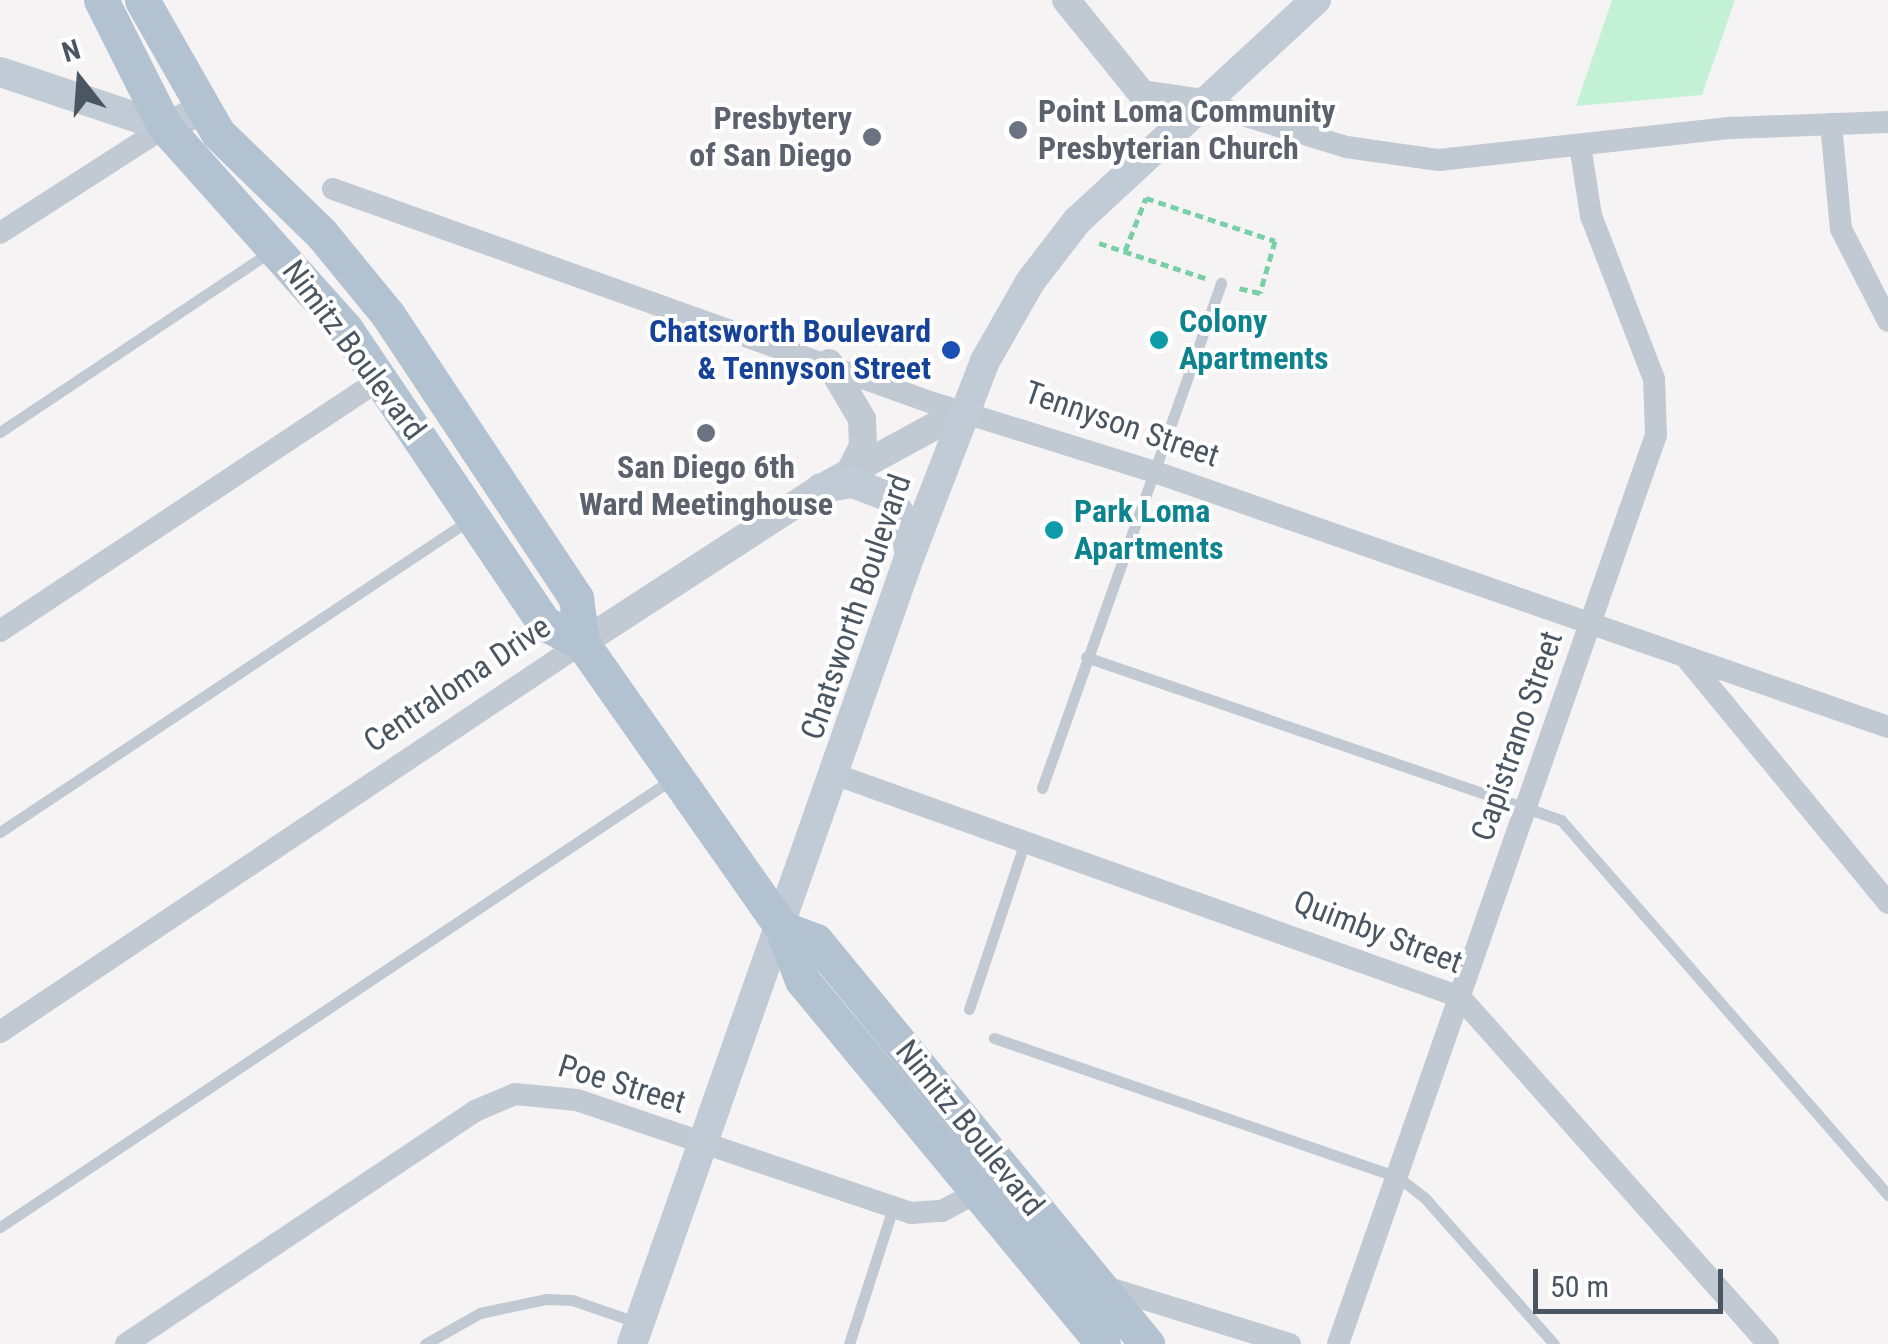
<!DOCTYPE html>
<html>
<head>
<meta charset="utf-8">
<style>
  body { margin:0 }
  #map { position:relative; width:1888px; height:1344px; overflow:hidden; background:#f5f3f3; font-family:"Roboto Condensed",sans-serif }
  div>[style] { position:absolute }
  .green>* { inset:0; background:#c3f1d5 }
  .path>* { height:5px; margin-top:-2.5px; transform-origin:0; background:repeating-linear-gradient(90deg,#7ad0a6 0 8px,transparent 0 13px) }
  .service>* { height:11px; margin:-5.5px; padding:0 5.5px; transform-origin:5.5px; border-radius:5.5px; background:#c1cad2 }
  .minor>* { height:22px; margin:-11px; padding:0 11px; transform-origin:11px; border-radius:11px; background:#c1cad2 }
  .tertiary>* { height:28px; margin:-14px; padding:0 14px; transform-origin:14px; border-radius:14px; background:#c1cad2 }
  .secondary>* { height:30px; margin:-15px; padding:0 15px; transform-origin:15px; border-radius:15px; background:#c1cbd6 }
  .primary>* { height:35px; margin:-17.5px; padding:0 17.5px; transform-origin:17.5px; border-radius:17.5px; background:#b3c2d1 }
  .dots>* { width:28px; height:28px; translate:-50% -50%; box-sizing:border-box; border:5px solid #fff; border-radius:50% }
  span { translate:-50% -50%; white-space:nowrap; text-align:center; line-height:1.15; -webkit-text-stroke:8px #fff; paint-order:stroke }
  .worship-label { font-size:32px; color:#5b616d; font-weight:700 }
  .left { translate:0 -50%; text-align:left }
  .right { translate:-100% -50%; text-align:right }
  .culture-label { font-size:32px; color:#0d838f; font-weight:700 }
  .transit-label { font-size:32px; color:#164399; font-weight:700 }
  .street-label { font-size:32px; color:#4a5661 }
  .north { position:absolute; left:30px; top:30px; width:100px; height:100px; -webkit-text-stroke:8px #fff; paint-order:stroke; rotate:343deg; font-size:28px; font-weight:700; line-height:40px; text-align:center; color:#4a5661 }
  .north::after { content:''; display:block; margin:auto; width:35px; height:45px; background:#4a5661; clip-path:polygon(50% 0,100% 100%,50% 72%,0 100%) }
  .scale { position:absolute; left:1533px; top:1269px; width:190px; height:45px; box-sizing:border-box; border:5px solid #4a5661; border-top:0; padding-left:12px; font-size:30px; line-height:35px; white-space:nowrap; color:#4a5661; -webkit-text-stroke:8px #fff; paint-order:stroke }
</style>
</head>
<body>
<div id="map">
  <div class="green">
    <i style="clip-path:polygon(1612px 0,1735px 0,1702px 95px,1576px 106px)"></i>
  </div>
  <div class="path">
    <i style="left:1099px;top:243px;width:112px;rotate:18.3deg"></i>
    <i style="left:1125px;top:251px;width:57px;rotate:-68.4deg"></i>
    <i style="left:1146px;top:198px;width:136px;rotate:18.4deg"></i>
    <i style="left:1275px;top:241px;width:54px;rotate:106.1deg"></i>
    <i style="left:1260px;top:293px;width:26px;rotate:-167deg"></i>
  </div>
  <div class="service">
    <i style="left:0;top:432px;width:326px;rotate:-33.7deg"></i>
    <i style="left:1086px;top:657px;width:502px;rotate:18.94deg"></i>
    <i style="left:1561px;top:820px;width:498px;rotate:48.9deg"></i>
    <i style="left:1042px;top:788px;width:536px;rotate:-70.48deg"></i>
    <i style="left:0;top:832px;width:566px;rotate:-33.61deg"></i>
    <i style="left:969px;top:1009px;width:176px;rotate:-71.5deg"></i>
    <i style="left:994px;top:1038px;width:427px;rotate:19deg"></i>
    <i style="left:1398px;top:1177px;width:33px;rotate:38deg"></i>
    <i style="left:1424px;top:1197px;width:196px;rotate:48.5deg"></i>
    <i style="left:0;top:1227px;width:806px;rotate:-33.67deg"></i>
    <i style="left:425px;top:1344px;width:63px;rotate:-29.4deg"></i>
    <i style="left:480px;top:1313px;width:67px;rotate:-12deg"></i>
    <i style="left:546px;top:1299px;width:26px;rotate:2deg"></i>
    <i style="left:572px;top:1300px;width:68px;rotate:19deg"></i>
    <i style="left:849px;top:1344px;width:143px;rotate:-72.1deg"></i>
  </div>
  <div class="minor">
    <i style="left:1204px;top:103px;width:149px;rotate:17.2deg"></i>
    <i style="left:1346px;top:147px;width:94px;rotate:8deg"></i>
    <i style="left:1439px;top:160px;width:294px;rotate:-6.3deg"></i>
    <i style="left:1731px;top:128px;width:157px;rotate:-2.2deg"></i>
    <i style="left:1831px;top:124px;width:105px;rotate:84.6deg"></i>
    <i style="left:1841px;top:229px;width:103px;rotate:62.9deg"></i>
    <i style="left:333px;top:189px;width:634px;rotate:19.64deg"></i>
    <i style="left:930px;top:402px;width:232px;rotate:17.3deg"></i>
    <i style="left:1152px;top:471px;width:779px;rotate:19.18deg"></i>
    <i style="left:0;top:233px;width:196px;rotate:-32.7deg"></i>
    <i style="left:0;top:631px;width:457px;rotate:-33.5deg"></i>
    <i style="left:1687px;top:659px;width:316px;rotate:50.5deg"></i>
    <i style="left:834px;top:774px;width:665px;rotate:19.61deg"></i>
    <i style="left:1460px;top:997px;width:464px;rotate:48.4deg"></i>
    <i style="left:0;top:1032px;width:700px;rotate:-33.76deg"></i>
    <i style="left:1099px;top:1285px;width:200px;rotate:17.2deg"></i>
    <i style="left:126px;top:1344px;width:420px;rotate:-33.7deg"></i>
    <i style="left:475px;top:1111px;width:43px;rotate:-23deg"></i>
    <i style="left:515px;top:1094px;width:62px;rotate:5.5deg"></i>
    <i style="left:577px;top:1100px;width:353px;rotate:18.7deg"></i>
    <i style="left:911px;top:1213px;width:31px;rotate:-4deg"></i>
    <i style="left:942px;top:1211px;width:38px;rotate:-28deg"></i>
    <i style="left:1338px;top:1344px;width:963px;rotate:-70.72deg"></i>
    <i style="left:1656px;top:435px;width:56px;rotate:-92deg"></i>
    <i style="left:1654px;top:379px;width:175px;rotate:-111.1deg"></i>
    <i style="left:1591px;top:216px;width:72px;rotate:-98.8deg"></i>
  </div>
  <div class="tertiary">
    <i style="left:1066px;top:0;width:121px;rotate:51deg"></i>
    <i style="left:1142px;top:94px;width:63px;rotate:8.3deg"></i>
    <i style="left:829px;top:363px;width:65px;rotate:59.5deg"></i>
    <i style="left:862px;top:419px;width:27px;rotate:88deg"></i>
    <i style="left:863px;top:446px;width:27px;rotate:117deg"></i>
    <i style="left:582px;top:643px;width:285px;rotate:-33deg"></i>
    <i style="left:821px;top:488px;width:161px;rotate:-28.6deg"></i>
  </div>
  <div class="secondary">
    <i style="left:0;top:72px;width:174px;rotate:18.4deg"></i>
    <i style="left:165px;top:127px;width:41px;rotate:-24.7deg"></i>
    <i style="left:821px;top:488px;width:32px;rotate:-9deg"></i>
    <i style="left:853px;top:483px;width:39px;rotate:21deg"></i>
    <i style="left:889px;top:497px;width:30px;rotate:57deg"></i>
    <i style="left:905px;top:522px;width:30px;rotate:82deg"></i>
    <i style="left:632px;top:1344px;width:833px;rotate:-70.59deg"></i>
    <i style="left:909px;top:558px;width:211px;rotate:-68.9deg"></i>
    <i style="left:985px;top:361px;width:91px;rotate:-60.3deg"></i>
    <i style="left:1030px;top:282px;width:77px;rotate:-52.4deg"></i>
    <i style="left:1077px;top:221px;width:326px;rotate:-42.8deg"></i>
  </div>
  <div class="primary">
    <i style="left:101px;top:0;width:142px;rotate:63.3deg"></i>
    <i style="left:165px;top:127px;width:270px;rotate:48.2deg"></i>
    <i style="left:345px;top:328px;width:356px;rotate:56deg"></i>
    <i style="left:544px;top:623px;width:43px;rotate:27.8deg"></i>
    <i style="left:142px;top:0;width:153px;rotate:60.3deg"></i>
    <i style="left:218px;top:133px;width:144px;rotate:44.2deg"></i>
    <i style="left:321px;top:233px;width:106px;rotate:50.7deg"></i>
    <i style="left:388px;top:315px;width:340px;rotate:56.4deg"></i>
    <i style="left:576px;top:598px;width:45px;rotate:82.4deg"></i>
    <i style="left:582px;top:643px;width:348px;rotate:54.9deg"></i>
    <i style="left:782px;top:928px;width:56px;rotate:69deg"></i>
    <i style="left:802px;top:980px;width:472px;rotate:50.4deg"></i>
    <i style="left:782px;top:928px;width:36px;rotate:21deg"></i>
    <i style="left:816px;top:941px;width:522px;rotate:50.6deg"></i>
  </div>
  <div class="dots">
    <i style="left:1018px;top:130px;background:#6b7280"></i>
    <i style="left:872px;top:137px;background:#6b7280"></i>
    <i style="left:1159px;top:340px;background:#0f9aa8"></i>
    <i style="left:951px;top:350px;background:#1a4fb4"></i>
    <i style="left:706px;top:433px;background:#6b7280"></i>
    <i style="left:1054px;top:530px;background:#0f9aa8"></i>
  </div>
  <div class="worship-label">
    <span class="left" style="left:1038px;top:130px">Point Loma Community<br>Presbyterian Church</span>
    <span class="right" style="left:852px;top:137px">Presbytery<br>of San Diego</span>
    <span style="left:706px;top:486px">San Diego 6th<br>Ward Meetinghouse</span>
  </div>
  <div class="culture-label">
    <span class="left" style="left:1179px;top:340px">Colony<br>Apartments</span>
    <span class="left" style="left:1074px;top:530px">Park Loma<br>Apartments</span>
  </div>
  <div class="transit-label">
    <span class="right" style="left:931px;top:350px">Chatsworth Boulevard<br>&amp; Tennyson Street</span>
  </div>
  <div class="street-label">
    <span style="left:354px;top:350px;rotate:53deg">Nimitz Boulevard</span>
    <span style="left:1122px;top:424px;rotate:19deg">Tennyson Street</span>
    <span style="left:856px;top:607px;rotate:-71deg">Chatsworth Boulevard</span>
    <span style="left:457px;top:684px;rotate:-34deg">Centraloma Drive</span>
    <span style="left:1517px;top:736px;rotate:-71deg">Capistrano Street</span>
    <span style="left:1378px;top:932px;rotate:21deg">Quimby Street</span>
    <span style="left:622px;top:1084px;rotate:17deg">Poe Street</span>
    <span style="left:970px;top:1128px;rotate:51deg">Nimitz Boulevard</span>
  </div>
  <div class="north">N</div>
  <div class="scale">50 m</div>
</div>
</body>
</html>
